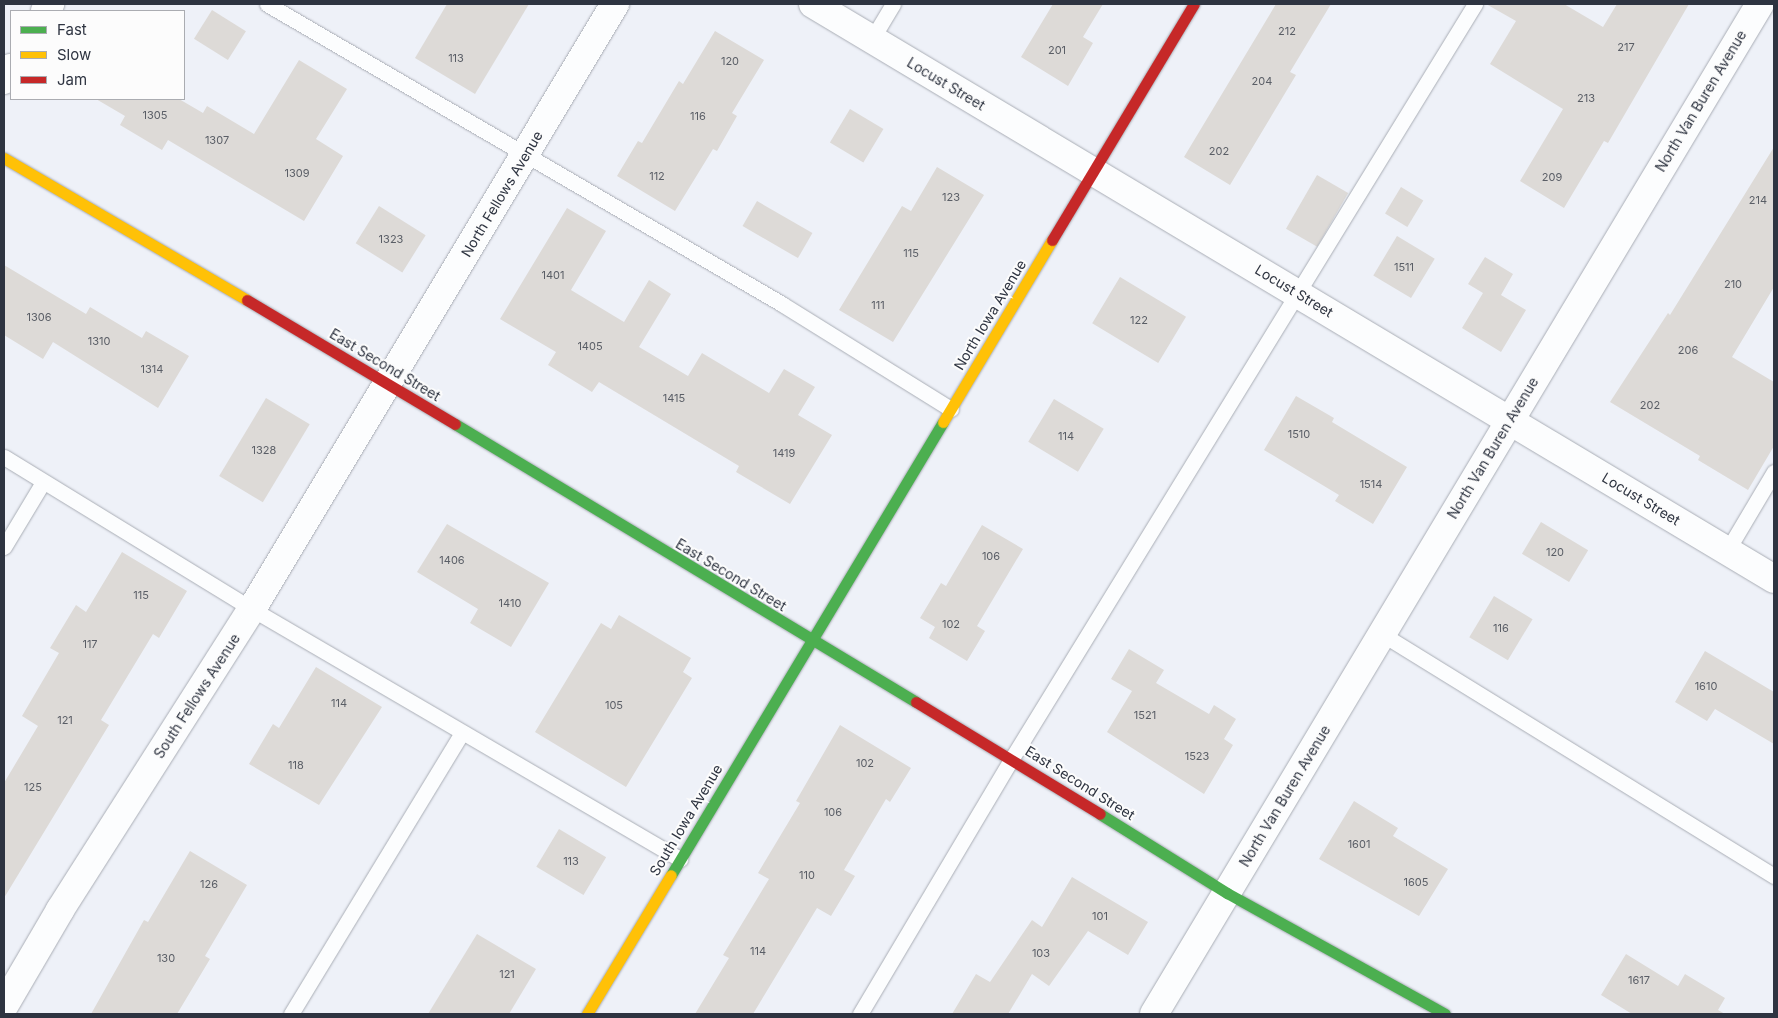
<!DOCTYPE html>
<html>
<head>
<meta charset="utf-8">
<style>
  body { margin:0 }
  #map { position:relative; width:1778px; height:1018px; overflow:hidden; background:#eef1f8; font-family:Inter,sans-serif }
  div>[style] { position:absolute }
  .building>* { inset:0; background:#dddad7; transform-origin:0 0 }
  .roads { filter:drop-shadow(0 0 1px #a9adb5) drop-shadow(0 0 1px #a9adb5) }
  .lane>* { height:15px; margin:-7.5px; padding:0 7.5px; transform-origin:7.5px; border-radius:7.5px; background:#fcfdfe }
  .street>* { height:28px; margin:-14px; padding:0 14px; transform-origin:14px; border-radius:14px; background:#fcfdfe }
  .fast>* { height:11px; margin:-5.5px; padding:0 5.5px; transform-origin:5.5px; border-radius:5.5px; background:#4caf50 }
  .slow>* { height:11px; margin:-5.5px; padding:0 5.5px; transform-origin:5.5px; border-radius:5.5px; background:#ffc107 }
  .jam>* { height:11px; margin:-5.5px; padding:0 5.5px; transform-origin:5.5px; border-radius:5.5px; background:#c62828 }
  span { translate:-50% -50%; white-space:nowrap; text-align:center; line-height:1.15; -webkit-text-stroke:4px #fcfcfc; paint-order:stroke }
  .number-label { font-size:11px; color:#5a5e66 }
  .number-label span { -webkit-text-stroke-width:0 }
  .street-label { font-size:14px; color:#2e3441 }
  .frame { position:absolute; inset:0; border:5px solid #2e3441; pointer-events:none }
  .legend { position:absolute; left:10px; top:10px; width:175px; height:90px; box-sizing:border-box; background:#fcfcfc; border:1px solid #aaacb1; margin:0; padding:6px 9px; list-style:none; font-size:15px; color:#2e3441 }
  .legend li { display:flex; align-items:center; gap:10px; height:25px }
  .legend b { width:25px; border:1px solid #aaacb1 }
</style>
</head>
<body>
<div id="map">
  <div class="building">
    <i style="clip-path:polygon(447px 4px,529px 4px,475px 94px,415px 58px)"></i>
    <i style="clip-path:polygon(1053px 4px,1103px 4px,1083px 37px,1093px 43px,1068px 86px,1021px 57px)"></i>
    <i style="clip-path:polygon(1276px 4px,1331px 4px,1290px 72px,1296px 75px,1230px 185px,1184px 157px)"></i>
    <i style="clip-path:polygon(1486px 4px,1564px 4px,1603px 27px,1617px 4px,1689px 4px,1608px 143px,1604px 141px,1564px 208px,1520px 181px,1563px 109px,1490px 64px,1516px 21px)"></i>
    <i style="left:212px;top:10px;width:40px;height:34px;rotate:32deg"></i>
    <i style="clip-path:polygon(715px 31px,764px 60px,732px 113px,737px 116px,717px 151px,713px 149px,675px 211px,617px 176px,638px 141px,642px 143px,679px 81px,683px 84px)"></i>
    <i style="clip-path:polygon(299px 60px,347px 89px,316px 139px,343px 156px,304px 221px,168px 140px,162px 150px,120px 125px,125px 116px,96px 99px,179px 99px,203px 113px,207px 106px,254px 134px)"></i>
    <i style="left:850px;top:109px;width:39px;height:39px;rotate:31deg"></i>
    <i style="clip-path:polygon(1774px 147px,1774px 287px,1732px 357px,1774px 382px,1774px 446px,1748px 490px,1698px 460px,1700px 456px,1610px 402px,1668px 313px,1670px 315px)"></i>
    <i style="clip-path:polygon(937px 167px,984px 195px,893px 342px,839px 310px,902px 206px,911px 211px)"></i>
    <i style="left:1317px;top:175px;width:36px;height:62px;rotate:30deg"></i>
    <i style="left:1401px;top:187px;width:26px;height:31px;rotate:31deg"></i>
    <i style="left:757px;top:201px;width:64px;height:29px;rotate:30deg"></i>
    <i style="left:379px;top:206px;width:55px;height:44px;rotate:32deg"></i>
    <i style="clip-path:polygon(567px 208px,606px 231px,571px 290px,624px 322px,649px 280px,671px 294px,639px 347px,688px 376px,702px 353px,769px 393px,784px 369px,815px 387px,798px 415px,832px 435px,790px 504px,736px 472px,739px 466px,599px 382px,592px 392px,548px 365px,556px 352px,500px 319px)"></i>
    <i style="left:1397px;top:236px;width:44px;height:46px;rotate:31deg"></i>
    <i style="clip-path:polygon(1485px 257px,1513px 274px,1501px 295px,1526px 310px,1501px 352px,1462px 328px,1483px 293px,1468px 284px)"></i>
    <i style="clip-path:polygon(4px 265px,86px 314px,90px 307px,142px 338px,146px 331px,189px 356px,158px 408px,53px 342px,43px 359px,4px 335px)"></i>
    <i style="left:1120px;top:277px;width:77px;height:54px;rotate:31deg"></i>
    <i style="clip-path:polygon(1296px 396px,1334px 418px,1332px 422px,1407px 467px,1373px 524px,1335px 501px,1339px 495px,1264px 450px)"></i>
    <i style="left:266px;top:398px;width:51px;height:91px;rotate:31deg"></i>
    <i style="left:1054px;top:399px;width:58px;height:50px;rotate:31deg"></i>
    <i style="left:1541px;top:522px;width:55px;height:37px;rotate:31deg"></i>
    <i style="clip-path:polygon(447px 524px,549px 583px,511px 647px,470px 623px,478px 609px,417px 572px)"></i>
    <i style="clip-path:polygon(982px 525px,1023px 549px,977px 626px,985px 631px,967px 661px,929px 638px,935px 627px,920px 618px,941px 583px,946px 586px)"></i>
    <i style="clip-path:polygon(122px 552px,187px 591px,159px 638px,153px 634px,101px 720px,109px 725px,4px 898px,4px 783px,38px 726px,22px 716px,59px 653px,50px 648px,76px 605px,86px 612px)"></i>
    <i style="left:1494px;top:596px;width:45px;height:48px;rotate:31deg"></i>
    <i style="clip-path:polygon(619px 615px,691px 658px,683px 672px,692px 678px,626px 787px,535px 732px,601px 623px,611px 629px)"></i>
    <i style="clip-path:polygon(1129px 649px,1164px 670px,1156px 683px,1209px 714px,1214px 705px,1236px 719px,1224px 739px,1233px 745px,1204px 794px,1107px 732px,1132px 691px,1111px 679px)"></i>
    <i style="clip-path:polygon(1705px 651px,1774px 692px,1774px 744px,1715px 709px,1707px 721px,1675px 702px)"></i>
    <i style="clip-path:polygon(316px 667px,382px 707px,319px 805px,249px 764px,273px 724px,279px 728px)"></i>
    <i style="clip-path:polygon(840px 725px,911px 768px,890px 802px,886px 799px,844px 870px,855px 876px,831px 916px,817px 908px,753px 1014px,695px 1014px,729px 958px,723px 955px,769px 879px,758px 873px,800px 803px,796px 801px)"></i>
    <i style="clip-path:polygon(1354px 801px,1398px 828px,1393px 836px,1448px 869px,1419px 916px,1319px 859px)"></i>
    <i style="left:559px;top:829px;width:55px;height:44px;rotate:31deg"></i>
    <i style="clip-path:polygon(190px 851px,247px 885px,205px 956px,210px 959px,177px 1014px,91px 1014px,144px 920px,148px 922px)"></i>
    <i style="clip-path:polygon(1072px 877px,1148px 922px,1128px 955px,1088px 931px,1049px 986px,1032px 974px,1008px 1014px,952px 1014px,976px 974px,990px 982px,1032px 920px,1042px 927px)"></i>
    <i style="clip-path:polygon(477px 934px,536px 969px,509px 1014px,428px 1014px)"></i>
    <i style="clip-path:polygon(1626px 954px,1678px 986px,1685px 974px,1725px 998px,1718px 1010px,1725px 1014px,1632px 1014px,1601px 995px)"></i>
  </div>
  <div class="roads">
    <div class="lane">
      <i style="left:267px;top:4px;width:596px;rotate:30.22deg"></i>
      <i style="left:782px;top:304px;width:199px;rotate:31.9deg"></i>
      <i style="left:872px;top:39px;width:41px;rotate:-59deg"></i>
      <i style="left:4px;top:457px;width:291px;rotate:31.5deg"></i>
      <i style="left:252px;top:609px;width:496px;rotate:30.3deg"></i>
      <i style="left:4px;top:547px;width:76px;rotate:-59deg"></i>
      <i style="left:1727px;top:551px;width:92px;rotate:-59.3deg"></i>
      <i style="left:1382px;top:634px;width:461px;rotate:31.7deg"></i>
      <i style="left:291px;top:1014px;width:329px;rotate:-58.7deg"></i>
      <i style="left:860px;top:1014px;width:298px;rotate:-59.3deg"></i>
      <i style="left:1012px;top:758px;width:885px;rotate:-58.45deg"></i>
    </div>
    <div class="street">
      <i style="left:813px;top:4px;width:1120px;rotate:30.89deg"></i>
      <i style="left:45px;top:11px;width:9px;rotate:-54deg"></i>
      <i style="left:4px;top:80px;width:14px;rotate:-60deg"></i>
      <i style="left:4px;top:1006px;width:111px;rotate:-59.7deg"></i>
      <i style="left:60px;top:910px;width:357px;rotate:-57.5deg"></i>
      <i style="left:252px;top:609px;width:706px;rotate:-59.04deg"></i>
      <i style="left:1154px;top:1014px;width:1178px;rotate:-59.04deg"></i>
    </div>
    <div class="fast">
      <i style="left:455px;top:424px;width:538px;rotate:31.09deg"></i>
      <i style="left:1100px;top:814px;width:150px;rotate:31.9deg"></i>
      <i style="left:1227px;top:893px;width:249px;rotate:29deg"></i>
      <i style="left:671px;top:875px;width:528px;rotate:-59.02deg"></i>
    </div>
    <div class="slow">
      <i style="left:4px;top:158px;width:281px;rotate:30.3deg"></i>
      <i style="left:943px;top:422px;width:212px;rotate:-59.1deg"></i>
      <i style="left:587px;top:1014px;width:162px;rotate:-58.9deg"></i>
    </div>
    <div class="jam">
      <i style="left:1052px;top:240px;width:275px;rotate:-59deg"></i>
      <i style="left:247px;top:300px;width:242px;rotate:30.8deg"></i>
      <i style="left:916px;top:702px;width:215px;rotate:31.3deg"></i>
    </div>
  </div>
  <div class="number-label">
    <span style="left:1287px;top:31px">212</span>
    <span style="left:1626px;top:47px">217</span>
    <span style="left:1057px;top:50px">201</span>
    <span style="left:456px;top:58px">113</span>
    <span style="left:730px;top:61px">120</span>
    <span style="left:1262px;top:81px">204</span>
    <span style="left:1586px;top:98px">213</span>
    <span style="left:155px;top:115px">1305</span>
    <span style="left:698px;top:116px">116</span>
    <span style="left:217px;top:140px">1307</span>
    <span style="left:1219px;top:151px">202</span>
    <span style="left:297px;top:173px">1309</span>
    <span style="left:657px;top:176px">112</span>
    <span style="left:1552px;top:177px">209</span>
    <span style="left:951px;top:197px">123</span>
    <span style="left:1758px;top:200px">214</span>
    <span style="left:391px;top:239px">1323</span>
    <span style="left:911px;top:253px">115</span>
    <span style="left:1404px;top:267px">1511</span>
    <span style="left:553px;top:275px">1401</span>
    <span style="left:1733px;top:284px">210</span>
    <span style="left:878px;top:305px">111</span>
    <span style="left:39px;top:317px">1306</span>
    <span style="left:1139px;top:320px">122</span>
    <span style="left:99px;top:341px">1310</span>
    <span style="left:590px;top:346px">1405</span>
    <span style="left:1688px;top:350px">206</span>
    <span style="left:152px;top:369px">1314</span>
    <span style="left:674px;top:398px">1415</span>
    <span style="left:1650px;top:405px">202</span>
    <span style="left:1299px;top:434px">1510</span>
    <span style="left:1066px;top:436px">114</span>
    <span style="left:264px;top:450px">1328</span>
    <span style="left:784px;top:453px">1419</span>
    <span style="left:1371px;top:484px">1514</span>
    <span style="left:1555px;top:552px">120</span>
    <span style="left:991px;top:556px">106</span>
    <span style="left:452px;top:560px">1406</span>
    <span style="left:141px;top:595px">115</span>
    <span style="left:510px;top:603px">1410</span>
    <span style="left:951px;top:624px">102</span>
    <span style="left:1501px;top:628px">116</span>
    <span style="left:90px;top:644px">117</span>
    <span style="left:1706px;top:686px">1610</span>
    <span style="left:339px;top:703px">114</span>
    <span style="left:614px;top:705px">105</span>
    <span style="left:1145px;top:715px">1521</span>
    <span style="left:65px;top:720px">121</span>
    <span style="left:1197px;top:756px">1523</span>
    <span style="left:865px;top:763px">102</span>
    <span style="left:296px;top:765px">118</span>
    <span style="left:33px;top:787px">125</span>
    <span style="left:833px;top:812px">106</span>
    <span style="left:1359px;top:844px">1601</span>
    <span style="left:571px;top:861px">113</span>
    <span style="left:807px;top:875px">110</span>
    <span style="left:1416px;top:882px">1605</span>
    <span style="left:209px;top:884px">126</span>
    <span style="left:1100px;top:916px">101</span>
    <span style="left:758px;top:951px">114</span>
    <span style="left:1041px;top:953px">103</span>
    <span style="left:166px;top:958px">130</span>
    <span style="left:507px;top:974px">121</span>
    <span style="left:1639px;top:980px">1617</span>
  </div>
  <div class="street-label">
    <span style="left:946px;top:84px;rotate:31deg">Locust Street</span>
    <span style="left:1701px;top:101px;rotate:-59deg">North Van Buren Avenue</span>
    <span style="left:502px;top:194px;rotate:-59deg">North Fellows Avenue</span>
    <span style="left:1294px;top:291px;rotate:31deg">Locust Street</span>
    <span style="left:990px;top:315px;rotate:-59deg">North Iowa Avenue</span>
    <span style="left:385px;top:365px;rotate:31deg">East Second Street</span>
    <span style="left:1493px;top:448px;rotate:-59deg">North Van Buren Avenue</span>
    <span style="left:1641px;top:499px;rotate:31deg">Locust Street</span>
    <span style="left:731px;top:575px;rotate:31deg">East Second Street</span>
    <span style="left:197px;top:696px;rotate:-57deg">South Fellows Avenue</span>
    <span style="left:1080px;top:783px;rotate:32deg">East Second Street</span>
    <span style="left:1285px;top:796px;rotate:-59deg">North Van Buren Avenue</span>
    <span style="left:686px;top:820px;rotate:-59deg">South Iowa Avenue</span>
  </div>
  <div class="frame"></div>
  <ul class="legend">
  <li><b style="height:6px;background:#4caf50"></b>Fast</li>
  <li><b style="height:6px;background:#ffc107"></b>Slow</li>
  <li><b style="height:6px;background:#c62828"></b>Jam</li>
  </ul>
</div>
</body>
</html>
